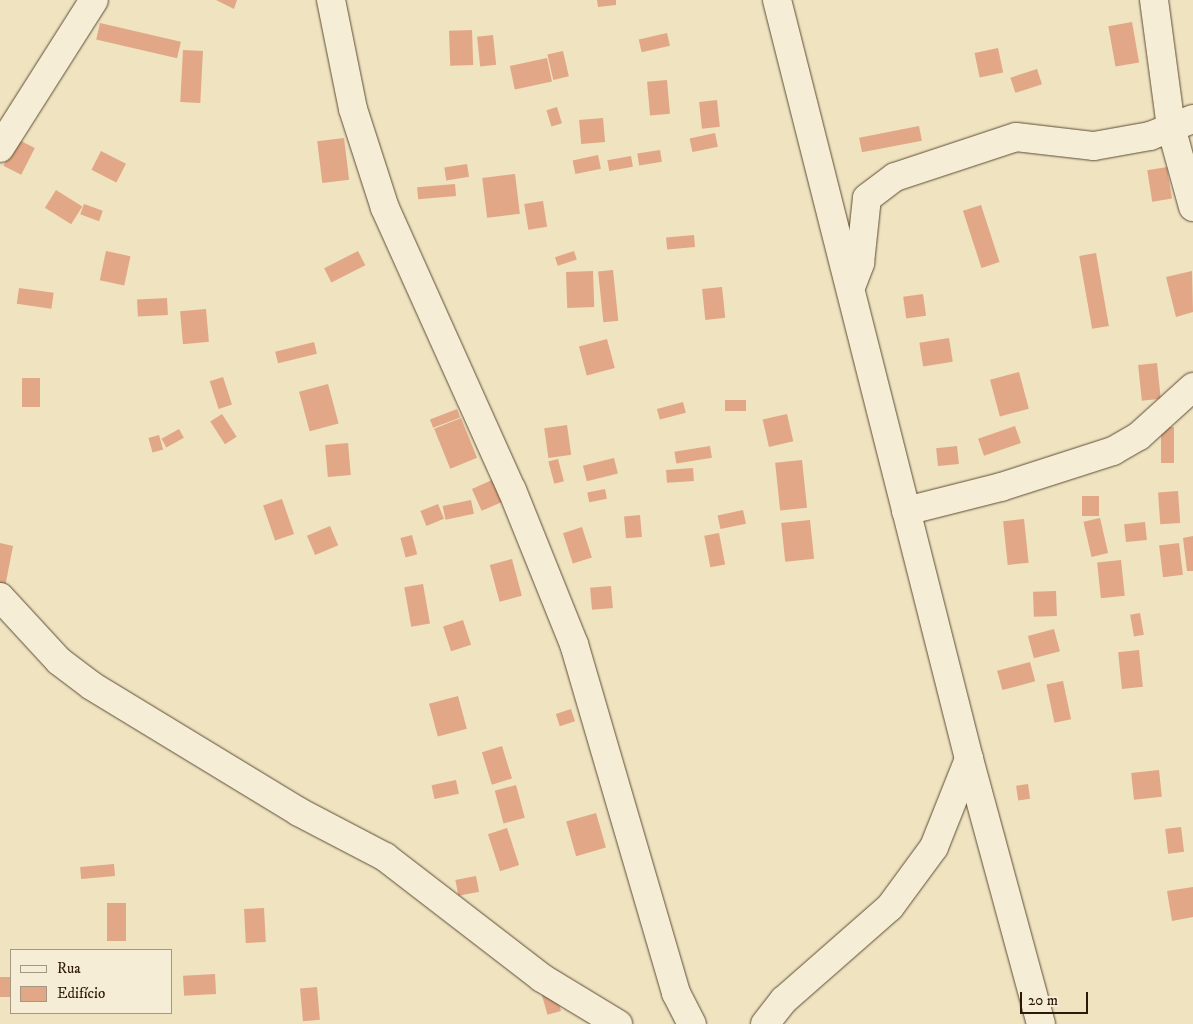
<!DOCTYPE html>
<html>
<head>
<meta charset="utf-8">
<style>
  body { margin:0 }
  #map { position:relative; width:1193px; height:1024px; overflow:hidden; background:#efe3c0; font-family:"IM FELL DW Pica",serif }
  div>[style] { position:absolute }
  .building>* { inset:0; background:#e2a786; transform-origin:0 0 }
  .roads { filter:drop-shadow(0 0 1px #5e4c35) drop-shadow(0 0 1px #5e4c35) }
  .minor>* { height:28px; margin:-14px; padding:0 14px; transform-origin:14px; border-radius:14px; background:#f5edd6 }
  span { translate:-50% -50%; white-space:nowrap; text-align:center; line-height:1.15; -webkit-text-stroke:4px #f5edd6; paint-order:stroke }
  .legend { position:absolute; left:10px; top:949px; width:162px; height:65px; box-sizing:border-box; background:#f5edd6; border:1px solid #a59883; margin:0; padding:6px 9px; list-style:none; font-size:15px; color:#2d1907 }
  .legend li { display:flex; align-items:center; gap:10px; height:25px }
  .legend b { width:25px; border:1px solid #a59883 }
  .scale { position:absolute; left:1020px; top:992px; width:68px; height:22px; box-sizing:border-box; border:2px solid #2d1907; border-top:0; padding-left:6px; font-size:15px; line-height:18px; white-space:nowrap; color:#2d1907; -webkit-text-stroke:4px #f5edd6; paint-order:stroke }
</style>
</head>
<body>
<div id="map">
  <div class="building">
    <i style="clip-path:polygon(216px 0,237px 0,234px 9px)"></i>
    <i style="clip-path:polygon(597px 0,616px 0,616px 5px,598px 7px)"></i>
    <i style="left:1132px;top:22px;width:41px;height:24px;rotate:80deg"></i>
    <i style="left:100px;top:23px;width:83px;height:17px;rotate:13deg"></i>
    <i style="left:472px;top:30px;width:35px;height:23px;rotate:88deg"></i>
    <i style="left:667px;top:33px;width:13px;height:29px;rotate:77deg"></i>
    <i style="left:493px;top:35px;width:30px;height:16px;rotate:84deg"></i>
    <i style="left:998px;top:48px;width:25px;height:24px;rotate:78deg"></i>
    <i style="left:183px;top:50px;width:20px;height:52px;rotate:3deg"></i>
    <i style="left:563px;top:51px;width:26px;height:16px;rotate:77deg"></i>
    <i style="left:547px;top:58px;width:24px;height:38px;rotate:78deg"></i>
    <i style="left:1037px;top:69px;width:16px;height:28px;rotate:72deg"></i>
    <i style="left:667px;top:80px;width:34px;height:20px;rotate:85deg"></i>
    <i style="left:717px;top:100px;width:27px;height:18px;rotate:84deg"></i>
    <i style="left:557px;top:107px;width:17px;height:11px;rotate:73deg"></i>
    <i style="left:603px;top:118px;width:24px;height:24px;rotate:85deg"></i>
    <i style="left:919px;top:126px;width:15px;height:61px;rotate:79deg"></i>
    <i style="left:715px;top:133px;width:14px;height:26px;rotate:78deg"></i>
    <i style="left:344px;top:138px;width:42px;height:27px;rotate:83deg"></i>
    <i style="left:17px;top:139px;width:20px;height:30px;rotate:27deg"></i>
    <i style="left:660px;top:150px;width:12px;height:23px;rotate:81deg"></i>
    <i style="left:101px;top:151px;width:28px;height:21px;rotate:27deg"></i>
    <i style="left:598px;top:155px;width:14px;height:26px;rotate:78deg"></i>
    <i style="left:631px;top:156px;width:11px;height:24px;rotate:80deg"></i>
    <i style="left:467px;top:164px;width:13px;height:23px;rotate:81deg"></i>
    <i style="left:1167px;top:167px;width:32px;height:20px;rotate:81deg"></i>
    <i style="left:515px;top:174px;width:40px;height:33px;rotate:83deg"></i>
    <i style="left:455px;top:184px;width:12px;height:38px;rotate:85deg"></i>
    <i style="left:56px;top:190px;width:31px;height:21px;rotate:32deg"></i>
    <i style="left:543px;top:201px;width:26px;height:19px;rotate:81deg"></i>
    <i style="left:84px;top:204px;width:20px;height:11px;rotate:20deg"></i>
    <i style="left:981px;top:205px;width:60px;height:19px;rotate:72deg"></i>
    <i style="left:694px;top:235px;width:12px;height:28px;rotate:85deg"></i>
    <i style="left:106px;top:251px;width:25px;height:30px;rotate:12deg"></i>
    <i style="left:358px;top:251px;width:16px;height:38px;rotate:63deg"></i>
    <i style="left:574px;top:251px;width:9px;height:20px;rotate:72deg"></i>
    <i style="left:1096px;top:253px;width:74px;height:17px;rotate:80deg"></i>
    <i style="left:613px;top:270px;width:51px;height:15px;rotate:84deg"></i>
    <i style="left:593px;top:271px;width:36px;height:27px;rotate:88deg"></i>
    <i style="clip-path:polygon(1192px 271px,1193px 312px,1176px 317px,1166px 277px)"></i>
    <i style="left:722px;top:287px;width:31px;height:20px;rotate:84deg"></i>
    <i style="left:19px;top:288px;width:35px;height:16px;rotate:8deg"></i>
    <i style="left:923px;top:294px;width:22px;height:20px;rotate:82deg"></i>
    <i style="left:167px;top:298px;width:17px;height:30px;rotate:87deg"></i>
    <i style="left:206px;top:309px;width:33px;height:26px;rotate:85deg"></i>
    <i style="left:949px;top:338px;width:24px;height:30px;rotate:81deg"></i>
    <i style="left:607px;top:339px;width:30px;height:29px;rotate:75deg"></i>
    <i style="left:314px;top:342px;width:12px;height:40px;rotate:76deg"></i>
    <i style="left:1157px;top:363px;width:36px;height:19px;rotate:84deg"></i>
    <i style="left:1019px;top:372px;width:38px;height:30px;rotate:75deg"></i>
    <i style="left:223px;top:377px;width:29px;height:14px;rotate:72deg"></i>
    <i style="left:22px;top:378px;width:18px;height:29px"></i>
    <i style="left:328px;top:384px;width:41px;height:30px;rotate:75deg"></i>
    <i style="left:725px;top:400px;width:21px;height:11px"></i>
    <i style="left:683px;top:402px;width:11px;height:27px;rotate:75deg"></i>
    <i style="left:457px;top:409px;width:9px;height:29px;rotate:69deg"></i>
    <i style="left:222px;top:414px;width:27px;height:14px;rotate:57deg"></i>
    <i style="left:787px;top:414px;width:28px;height:25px;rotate:77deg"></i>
    <i style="left:461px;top:418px;width:43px;height:29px;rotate:68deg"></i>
    <i style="left:567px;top:425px;width:30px;height:23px;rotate:82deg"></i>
    <i style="left:1015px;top:426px;width:18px;height:39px;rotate:71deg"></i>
    <i style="left:1161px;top:427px;width:13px;height:36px"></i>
    <i style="left:179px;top:429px;width:10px;height:20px;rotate:61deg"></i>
    <i style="left:159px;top:435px;width:15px;height:11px;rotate:74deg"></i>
    <i style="left:348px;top:443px;width:32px;height:23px;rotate:85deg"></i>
    <i style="left:710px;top:446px;width:12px;height:36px;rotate:81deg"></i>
    <i style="left:957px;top:446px;width:18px;height:21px;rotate:84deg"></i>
    <i style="left:614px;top:458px;width:16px;height:32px;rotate:76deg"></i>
    <i style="left:558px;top:459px;width:23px;height:10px;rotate:75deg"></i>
    <i style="left:802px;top:460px;width:48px;height:27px;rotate:84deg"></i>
    <i style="left:693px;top:468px;width:13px;height:27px;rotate:86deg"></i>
    <i style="left:492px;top:480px;width:24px;height:22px;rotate:66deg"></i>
    <i style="left:605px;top:489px;width:10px;height:18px;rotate:79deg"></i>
    <i style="left:1178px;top:491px;width:32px;height:20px;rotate:86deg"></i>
    <i style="left:1082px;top:496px;width:17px;height:20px"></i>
    <i style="left:282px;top:499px;width:37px;height:20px;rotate:71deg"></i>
    <i style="left:471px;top:500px;width:14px;height:29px;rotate:78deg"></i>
    <i style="left:438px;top:504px;width:16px;height:19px;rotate:68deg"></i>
    <i style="left:743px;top:510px;width:14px;height:26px;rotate:78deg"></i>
    <i style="left:640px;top:515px;width:22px;height:16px;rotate:85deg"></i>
    <i style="left:1100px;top:518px;width:36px;height:17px;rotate:77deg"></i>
    <i style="left:1024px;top:519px;width:44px;height:21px;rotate:84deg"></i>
    <i style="left:810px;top:520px;width:39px;height:29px;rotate:84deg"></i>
    <i style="left:1145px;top:522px;width:18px;height:21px;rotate:84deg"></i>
    <i style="left:330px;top:526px;width:21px;height:25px;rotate:67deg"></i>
    <i style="left:582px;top:527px;width:32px;height:20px;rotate:72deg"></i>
    <i style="left:719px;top:533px;width:32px;height:15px;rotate:79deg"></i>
    <i style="left:412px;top:535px;width:20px;height:12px;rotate:75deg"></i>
    <i style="clip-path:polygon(1193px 536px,1193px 571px,1187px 571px,1183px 538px)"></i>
    <i style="clip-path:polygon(0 543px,13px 546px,5px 587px,0 586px)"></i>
    <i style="left:1179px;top:543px;width:32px;height:20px;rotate:83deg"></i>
    <i style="left:512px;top:559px;width:38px;height:23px;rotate:75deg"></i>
    <i style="left:1121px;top:560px;width:36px;height:24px;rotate:84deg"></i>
    <i style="left:423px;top:584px;width:40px;height:19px;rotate:80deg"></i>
    <i style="left:611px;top:586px;width:22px;height:21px;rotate:85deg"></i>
    <i style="left:1056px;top:591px;width:25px;height:23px;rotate:88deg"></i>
    <i style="left:1140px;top:613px;width:22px;height:10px;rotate:80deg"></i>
    <i style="left:463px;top:620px;width:26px;height:21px;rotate:72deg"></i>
    <i style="left:1054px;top:629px;width:23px;height:27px;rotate:75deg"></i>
    <i style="left:1139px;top:650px;width:37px;height:21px;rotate:84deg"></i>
    <i style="left:1030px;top:662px;width:20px;height:34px;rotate:75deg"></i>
    <i style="left:1063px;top:681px;width:39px;height:17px;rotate:78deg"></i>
    <i style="left:458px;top:696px;width:34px;height:30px;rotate:75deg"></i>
    <i style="left:571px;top:709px;width:13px;height:16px;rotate:72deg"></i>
    <i style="left:502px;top:746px;width:34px;height:21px;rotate:73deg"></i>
    <i style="left:1159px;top:770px;width:27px;height:28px;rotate:84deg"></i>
    <i style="left:456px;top:780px;width:14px;height:25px;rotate:78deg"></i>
    <i style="left:1028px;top:784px;width:15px;height:12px;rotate:82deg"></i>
    <i style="left:516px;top:785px;width:34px;height:22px;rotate:75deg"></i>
    <i style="left:596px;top:813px;width:36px;height:31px;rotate:74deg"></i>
    <i style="left:1181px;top:827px;width:25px;height:16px;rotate:83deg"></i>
    <i style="left:507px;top:828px;width:39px;height:20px;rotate:72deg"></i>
    <i style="left:114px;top:864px;width:12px;height:34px;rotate:85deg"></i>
    <i style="left:476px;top:876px;width:16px;height:21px;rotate:79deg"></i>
    <i style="clip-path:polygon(1193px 887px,1193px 917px,1172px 921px,1167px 891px)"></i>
    <i style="left:107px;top:903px;width:19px;height:38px"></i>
    <i style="left:264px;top:908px;width:34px;height:20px;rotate:87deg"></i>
    <i style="left:215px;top:974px;width:20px;height:32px;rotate:87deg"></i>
    <i style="left:0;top:977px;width:11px;height:20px"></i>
    <i style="left:553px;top:983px;width:29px;height:14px;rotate:74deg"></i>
    <i style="left:317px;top:987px;width:33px;height:17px;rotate:85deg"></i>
  </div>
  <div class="roads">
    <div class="minor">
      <i style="left:331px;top:0;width:111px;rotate:78.6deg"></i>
      <i style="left:353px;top:109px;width:104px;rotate:72.1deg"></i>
      <i style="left:385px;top:208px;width:309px;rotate:65.8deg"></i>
      <i style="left:512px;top:490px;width:166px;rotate:68.1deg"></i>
      <i style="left:574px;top:644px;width:364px;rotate:73.7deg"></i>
      <i style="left:676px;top:993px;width:35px;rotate:63deg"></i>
      <i style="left:777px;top:0;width:783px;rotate:75.8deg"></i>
      <i style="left:969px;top:759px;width:275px;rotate:74.8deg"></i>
      <i style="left:1154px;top:0;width:128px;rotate:82.4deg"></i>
      <i style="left:1171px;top:127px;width:83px;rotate:74.6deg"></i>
      <i style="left:0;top:148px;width:175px;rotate:-57.6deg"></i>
      <i style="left:851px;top:287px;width:26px;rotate:-69deg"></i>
      <i style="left:860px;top:263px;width:65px;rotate:-83.9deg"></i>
      <i style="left:867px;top:198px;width:35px;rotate:-37deg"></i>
      <i style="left:895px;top:177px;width:127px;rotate:-18.3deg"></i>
      <i style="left:1016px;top:137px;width:79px;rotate:6.6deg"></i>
      <i style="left:1094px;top:146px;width:57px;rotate:-10.1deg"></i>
      <i style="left:1150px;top:136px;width:46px;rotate:-21.6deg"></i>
      <i style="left:906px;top:511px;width:98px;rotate:-14.2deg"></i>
      <i style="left:1001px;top:487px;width:118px;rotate:-17.8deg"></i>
      <i style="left:1113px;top:451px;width:30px;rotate:-30deg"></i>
      <i style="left:1139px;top:436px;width:73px;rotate:-42.2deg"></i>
      <i style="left:0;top:597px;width:87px;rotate:47.3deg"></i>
      <i style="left:59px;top:661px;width:41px;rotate:37.1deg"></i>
      <i style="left:92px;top:686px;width:242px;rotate:31.3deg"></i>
      <i style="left:299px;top:812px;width:97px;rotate:27.6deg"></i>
      <i style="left:385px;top:857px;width:198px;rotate:37.6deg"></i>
      <i style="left:542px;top:978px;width:89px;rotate:31.2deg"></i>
      <i style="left:765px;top:1024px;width:31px;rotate:-52deg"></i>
      <i style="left:784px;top:1000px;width:141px;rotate:-41.3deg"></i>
      <i style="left:890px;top:907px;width:74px;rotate:-53.7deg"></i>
      <i style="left:934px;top:847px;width:95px;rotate:-68.3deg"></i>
    </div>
  </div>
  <ul class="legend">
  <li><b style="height:6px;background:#f5edd6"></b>Rua</li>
  <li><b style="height:14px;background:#e2a786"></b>Edifício</li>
  </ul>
  <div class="scale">20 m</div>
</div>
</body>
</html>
